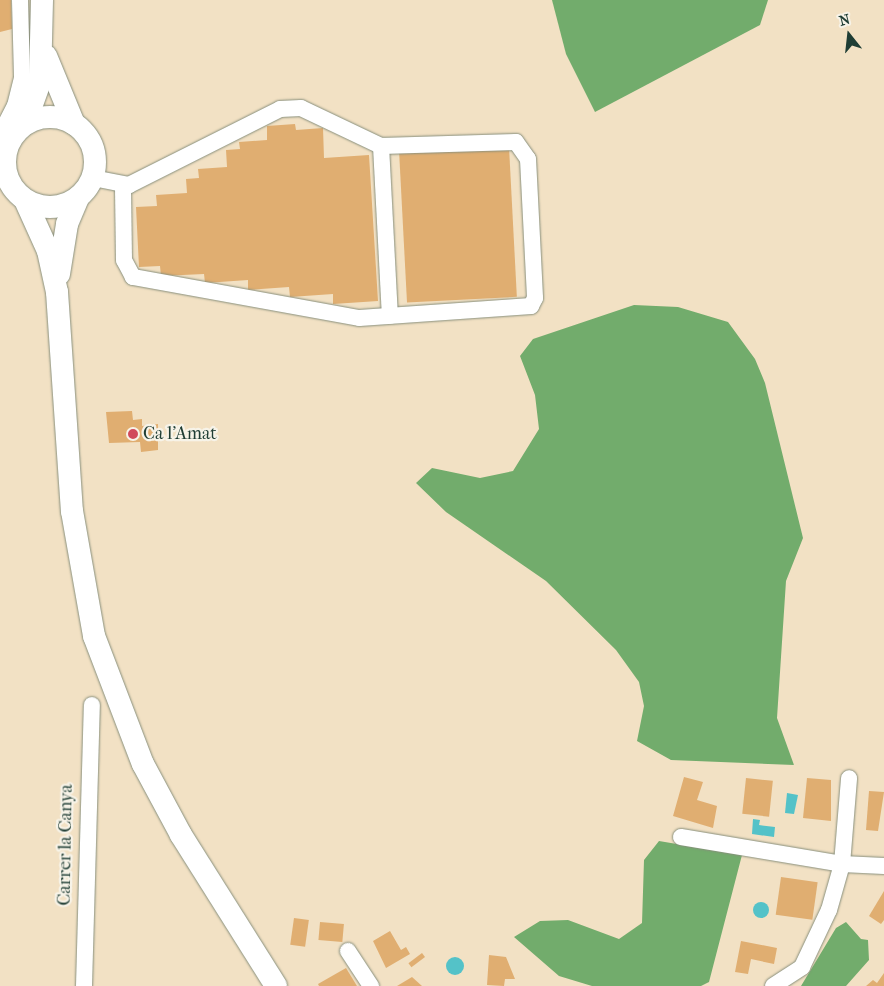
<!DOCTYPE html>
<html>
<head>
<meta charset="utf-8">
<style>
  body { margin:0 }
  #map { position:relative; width:884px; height:986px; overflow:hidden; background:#f2e1c4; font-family:"IM FELL French Canon",serif }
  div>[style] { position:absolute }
  .forest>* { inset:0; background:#72ac6c }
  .water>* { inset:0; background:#54c2c8 }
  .round { border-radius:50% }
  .building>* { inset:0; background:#e0ae71; transform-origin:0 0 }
  .roads { filter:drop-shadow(0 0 1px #888f7c) drop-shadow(0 0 1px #888f7c) }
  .street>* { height:16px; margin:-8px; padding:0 8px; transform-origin:8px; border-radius:8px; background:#fff }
  .secondary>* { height:22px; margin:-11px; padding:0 11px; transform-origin:11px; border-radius:11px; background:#fff }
  .secondary>.ring { margin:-11px; padding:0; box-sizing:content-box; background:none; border:22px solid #fff; border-radius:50% }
  .dots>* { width:14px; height:14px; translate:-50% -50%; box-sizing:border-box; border:2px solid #f7f3e8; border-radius:50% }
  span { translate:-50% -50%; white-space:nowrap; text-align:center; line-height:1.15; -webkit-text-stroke:4.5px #f7f3e8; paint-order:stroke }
  .poi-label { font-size:18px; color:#1f3d34 }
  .left { translate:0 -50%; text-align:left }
  .street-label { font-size:18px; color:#1f3d34 }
  .north { position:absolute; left:824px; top:10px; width:50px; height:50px; -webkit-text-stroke:4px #f7f3e8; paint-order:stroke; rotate:344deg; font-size:14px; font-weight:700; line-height:20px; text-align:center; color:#1f3d34 }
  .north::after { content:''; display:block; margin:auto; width:18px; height:22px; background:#1f3d34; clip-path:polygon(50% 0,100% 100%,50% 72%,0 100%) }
</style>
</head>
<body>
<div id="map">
  <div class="forest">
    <i style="clip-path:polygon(552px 0,768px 0,760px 25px,595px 112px,566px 54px)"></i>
    <i style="clip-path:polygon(634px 305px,678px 307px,728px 322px,755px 359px,765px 383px,803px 538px,786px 581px,777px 718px,794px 765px,671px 760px,637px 741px,644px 706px,639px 682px,616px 650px,546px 581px,446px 512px,416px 483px,432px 468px,480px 478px,513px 471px,539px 429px,535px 395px,520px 356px,533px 339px)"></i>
    <i style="clip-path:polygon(659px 841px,742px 855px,709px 982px,701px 986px,592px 986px,559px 976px,514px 937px,540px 921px,568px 920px,619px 939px,642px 923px,644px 860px)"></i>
    <i style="clip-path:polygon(846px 922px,861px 939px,868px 940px,869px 960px,846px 986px,801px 986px,836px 928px)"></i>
  </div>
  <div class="water">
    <i style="clip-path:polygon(787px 793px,798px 795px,794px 814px,785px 813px)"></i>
    <i style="clip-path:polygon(753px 819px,760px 820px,759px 825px,775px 827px,774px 837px,752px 834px)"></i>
    <i class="round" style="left:753px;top:902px;width:16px;height:16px"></i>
    <i class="round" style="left:446px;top:957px;width:18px;height:18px"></i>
  </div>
  <div class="building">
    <i style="clip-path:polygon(0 0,11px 0,12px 29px,0 32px)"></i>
    <i style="clip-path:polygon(295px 124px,296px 130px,323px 128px,324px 158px,369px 155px,378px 301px,333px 304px,333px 294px,290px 297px,289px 287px,248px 290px,248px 280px,205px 283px,204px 274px,161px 276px,160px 266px,139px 267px,136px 207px,157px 206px,156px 195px,187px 193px,186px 179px,199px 178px,198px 169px,227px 167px,226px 150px,240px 149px,239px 142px,267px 140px,267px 126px)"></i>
    <i style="left:509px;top:147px;width:150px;height:110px;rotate:87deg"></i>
    <i style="clip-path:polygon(132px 411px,133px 420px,142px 419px,142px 426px,158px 424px,158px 450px,141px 452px,140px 442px,109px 443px,106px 412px)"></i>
    <i style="clip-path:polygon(684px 777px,703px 782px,697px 800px,717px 806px,713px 828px,673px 816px)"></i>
    <i style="left:746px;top:778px;width:27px;height:36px;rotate:6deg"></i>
    <i style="clip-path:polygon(807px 778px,831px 780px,831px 821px,803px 818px)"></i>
    <i style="clip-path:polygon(869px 791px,884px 792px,878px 831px,866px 830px)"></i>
    <i style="left:781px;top:877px;width:37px;height:38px;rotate:8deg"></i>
    <i style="clip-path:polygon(884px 891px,884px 920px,881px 924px,869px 916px)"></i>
    <i style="left:294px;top:918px;width:15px;height:27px;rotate:8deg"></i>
    <i style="left:320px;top:922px;width:24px;height:18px;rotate:5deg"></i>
    <i style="clip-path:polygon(390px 931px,401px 950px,406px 947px,410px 954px,386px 968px,373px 941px)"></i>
    <i style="clip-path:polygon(741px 941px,777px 948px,774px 964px,751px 959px,748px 974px,735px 972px)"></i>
    <i style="left:422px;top:953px;width:5px;height:17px;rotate:53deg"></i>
    <i style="clip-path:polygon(489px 955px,506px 957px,515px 979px,505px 979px,504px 986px,487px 985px)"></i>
    <i style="clip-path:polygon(346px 968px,357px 986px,319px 986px,318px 984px)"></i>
    <i style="clip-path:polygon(884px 973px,884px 986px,866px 986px,873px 980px,877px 983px)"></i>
    <i style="clip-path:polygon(412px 977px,422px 986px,397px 986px)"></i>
  </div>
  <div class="roads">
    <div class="street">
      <i style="left:381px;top:146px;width:170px;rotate:87deg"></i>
      <i style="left:5px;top:157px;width:26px;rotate:-97deg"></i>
      <i style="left:2px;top:131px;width:28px;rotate:-63deg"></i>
      <i style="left:15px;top:106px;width:30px;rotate:-76deg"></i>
      <i style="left:22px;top:77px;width:77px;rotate:-91.5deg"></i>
      <i style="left:93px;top:178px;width:37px;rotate:11deg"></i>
      <i style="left:129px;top:185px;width:169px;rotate:-26.7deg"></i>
      <i style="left:280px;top:109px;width:21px;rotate:-3deg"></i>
      <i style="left:301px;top:108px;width:89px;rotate:25.4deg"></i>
      <i style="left:381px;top:146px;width:135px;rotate:-1.7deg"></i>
      <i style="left:516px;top:142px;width:21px;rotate:55deg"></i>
      <i style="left:528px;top:159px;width:139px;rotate:87.1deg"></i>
      <i style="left:535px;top:298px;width:9px;rotate:117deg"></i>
      <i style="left:531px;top:306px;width:172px;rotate:176deg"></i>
      <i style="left:359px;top:318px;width:230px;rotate:-169.7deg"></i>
      <i style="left:133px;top:277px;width:19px;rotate:-118deg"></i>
      <i style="left:124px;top:260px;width:75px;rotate:-90.8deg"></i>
      <i style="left:681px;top:837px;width:163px;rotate:9.5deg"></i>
      <i style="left:842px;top:864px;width:42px;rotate:2.7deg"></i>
      <i style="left:348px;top:951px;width:42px;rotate:56.7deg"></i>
      <i style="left:84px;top:986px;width:281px;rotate:-88.4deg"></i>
      <i style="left:773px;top:986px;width:35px;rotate:-33deg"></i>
      <i style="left:802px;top:967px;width:63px;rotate:-64.7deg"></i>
      <i style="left:829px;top:910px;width:48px;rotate:-74.2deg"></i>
      <i style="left:842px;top:864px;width:86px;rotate:-85.3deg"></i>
    </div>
    <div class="secondary">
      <i style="left:46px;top:56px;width:74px;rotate:67.6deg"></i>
      <i class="ring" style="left:5px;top:117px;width:68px;height:68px"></i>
      <i style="left:25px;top:124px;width:45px;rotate:-70.3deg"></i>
      <i style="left:40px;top:82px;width:82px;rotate:-88.6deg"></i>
      <i style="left:25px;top:200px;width:56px;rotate:65.7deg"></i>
      <i style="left:48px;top:251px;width:42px;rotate:77.6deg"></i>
      <i style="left:57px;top:292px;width:220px;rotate:86.1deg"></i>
      <i style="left:72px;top:511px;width:127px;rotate:80deg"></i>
      <i style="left:94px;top:636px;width:137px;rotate:69.1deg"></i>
      <i style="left:143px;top:764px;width:81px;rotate:61.8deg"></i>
      <i style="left:181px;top:835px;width:178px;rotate:57.8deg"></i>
      <i style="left:59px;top:274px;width:51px;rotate:-80.9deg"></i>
      <i style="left:67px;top:224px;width:28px;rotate:-67deg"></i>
    </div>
  </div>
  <div class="dots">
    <i style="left:133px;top:434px;background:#d1495b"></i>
  </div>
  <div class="poi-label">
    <span class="left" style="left:143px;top:434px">Ca l'Amat</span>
  </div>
  <div class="street-label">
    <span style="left:66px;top:845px;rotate:-89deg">Carrer la Canya</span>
  </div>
  <div class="north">N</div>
</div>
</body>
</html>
